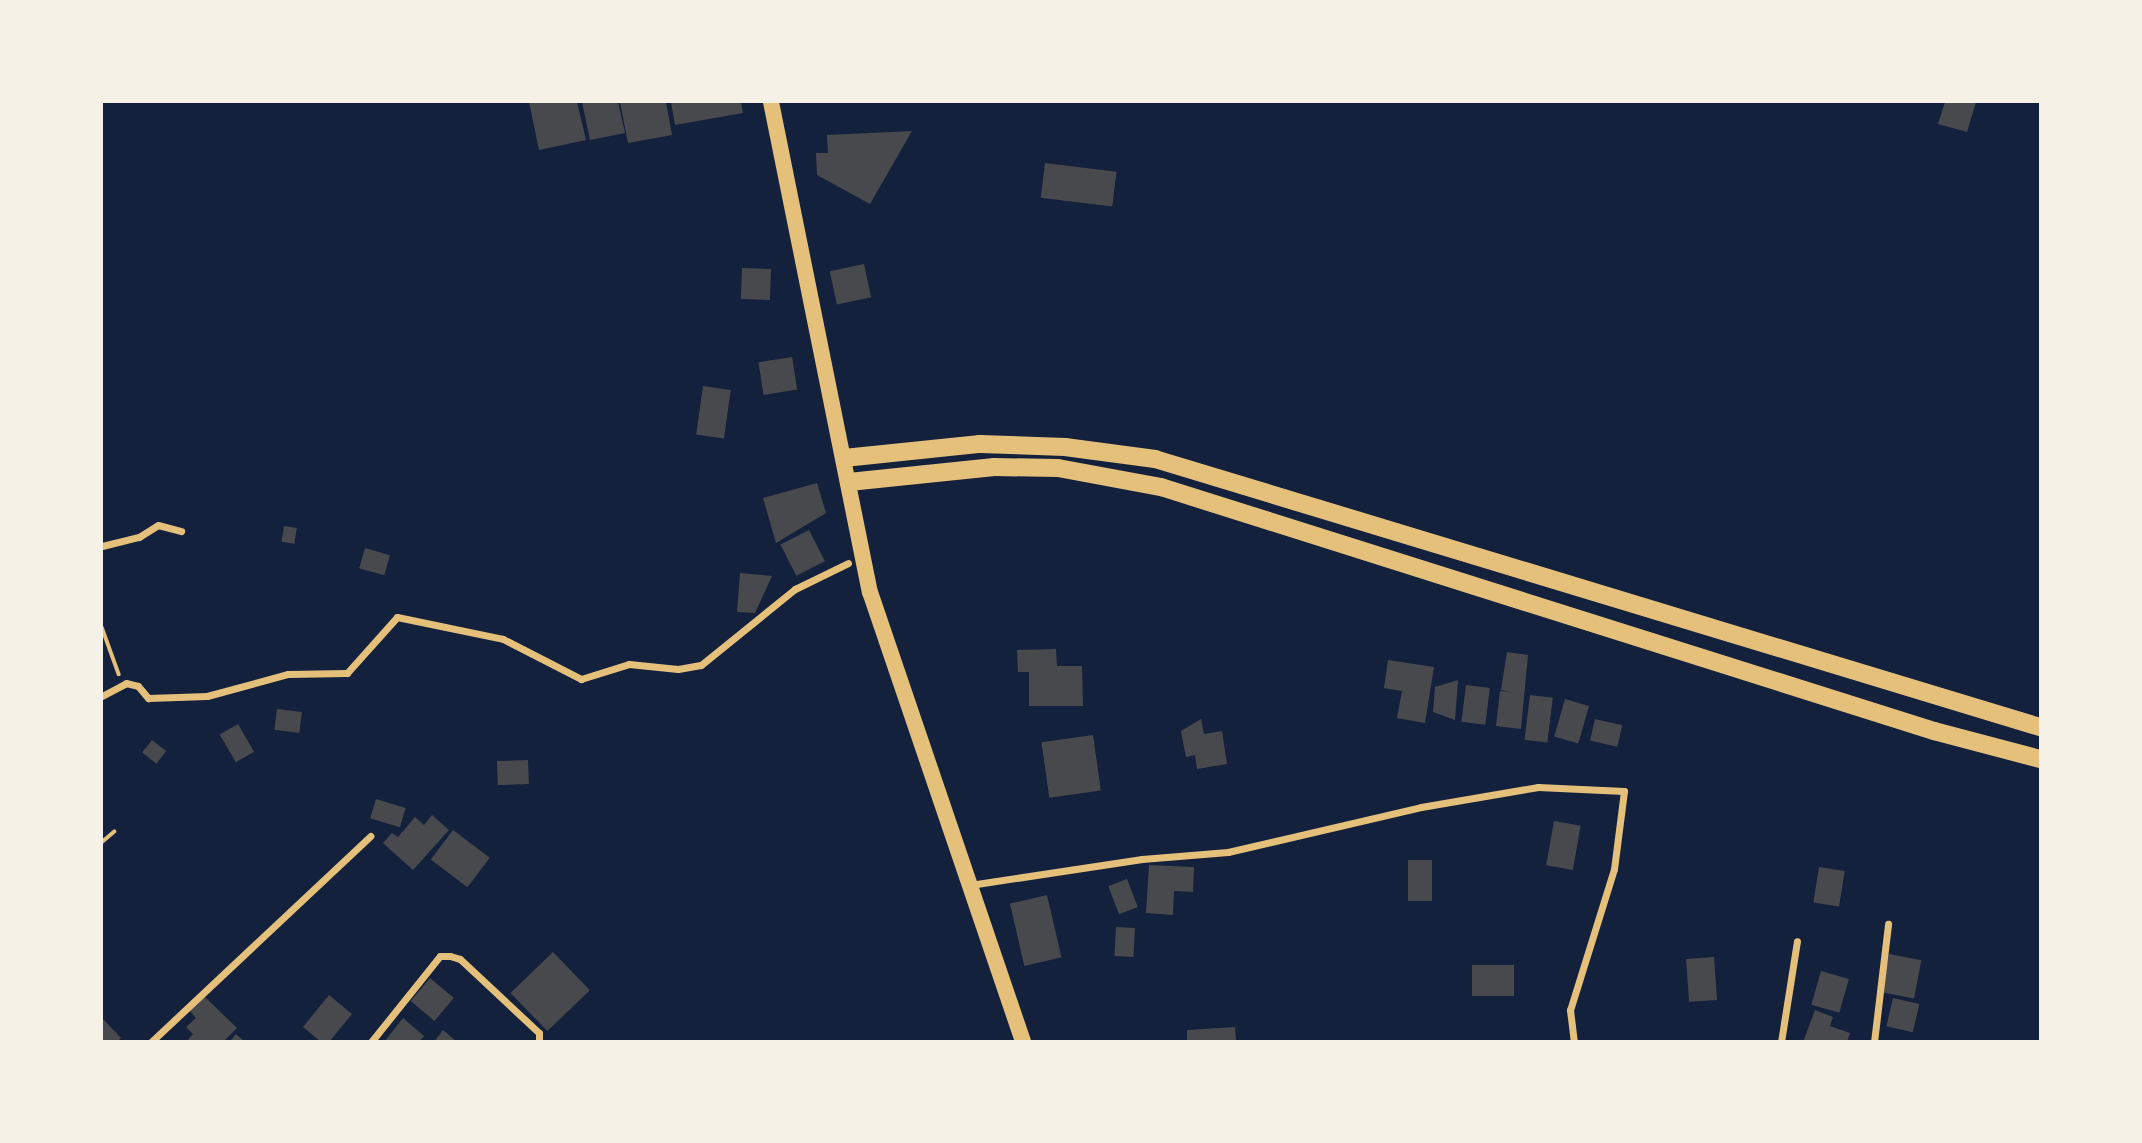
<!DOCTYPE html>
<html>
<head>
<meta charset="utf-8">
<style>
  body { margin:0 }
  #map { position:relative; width:2142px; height:1143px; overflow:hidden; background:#14213d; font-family:"Fira Sans Condensed",sans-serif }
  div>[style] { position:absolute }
  .building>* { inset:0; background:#48494c; transform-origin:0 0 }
  .path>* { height:3.5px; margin:-1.75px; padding:0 1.75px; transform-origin:1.75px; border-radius:1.75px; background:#e5c07b }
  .minor>* { height:7px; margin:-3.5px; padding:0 3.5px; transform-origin:3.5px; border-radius:3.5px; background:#e5c07b }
  .trunk>* { height:16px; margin:-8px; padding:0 8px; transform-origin:8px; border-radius:8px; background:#e5c07b }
  .motorway>* { height:18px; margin:-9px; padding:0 9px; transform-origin:9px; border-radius:9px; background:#e5c07b }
  span { translate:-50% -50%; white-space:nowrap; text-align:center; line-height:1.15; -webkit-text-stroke:5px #f6f1e7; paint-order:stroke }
  .frame { position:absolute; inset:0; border:103px solid #f6f1e7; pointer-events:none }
</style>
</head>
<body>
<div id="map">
  <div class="building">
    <i style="clip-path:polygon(529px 102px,577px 102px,586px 140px,539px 150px)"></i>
    <i style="clip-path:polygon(582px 102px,618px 102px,625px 133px,590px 140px)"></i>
    <i style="clip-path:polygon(620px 102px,666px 102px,672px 135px,628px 143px)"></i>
    <i style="clip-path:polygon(671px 102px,741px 102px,743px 113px,675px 125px)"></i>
    <i style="clip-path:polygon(1945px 102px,1976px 102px,1967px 132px,1938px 124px)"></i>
    <i style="clip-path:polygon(912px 131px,870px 204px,817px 175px,816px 153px,828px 153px,827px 135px)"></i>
    <i style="left:1045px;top:163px;width:72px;height:35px;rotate:7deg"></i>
    <i style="left:864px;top:264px;width:34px;height:35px;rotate:78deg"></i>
    <i style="left:742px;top:268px;width:29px;height:31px;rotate:2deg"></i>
    <i style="left:792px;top:357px;width:33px;height:34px;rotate:81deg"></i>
    <i style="left:703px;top:386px;width:28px;height:49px;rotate:8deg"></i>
    <i style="clip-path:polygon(817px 483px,826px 513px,776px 543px,763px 498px)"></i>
    <i style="left:284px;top:526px;width:13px;height:16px;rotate:9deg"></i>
    <i style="left:809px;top:530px;width:35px;height:32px;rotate:63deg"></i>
    <i style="left:365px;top:548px;width:26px;height:21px;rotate:16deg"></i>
    <i style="clip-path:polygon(740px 573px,772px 576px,755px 613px,737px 612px)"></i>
    <i style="clip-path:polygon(1056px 649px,1057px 666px,1082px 666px,1083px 706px,1029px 706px,1029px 672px,1018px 672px,1017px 650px)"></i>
    <i style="clip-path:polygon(1507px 652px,1528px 655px,1521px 729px,1496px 726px,1500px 691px,1511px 692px,1501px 690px)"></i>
    <i style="clip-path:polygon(1388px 660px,1434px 667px,1425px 723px,1397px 718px,1402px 691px,1384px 688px)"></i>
    <i style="clip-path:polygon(1458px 680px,1455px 720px,1433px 712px,1435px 687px)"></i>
    <i style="left:1466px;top:685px;width:24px;height:37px;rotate:7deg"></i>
    <i style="left:1530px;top:695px;width:23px;height:45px;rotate:7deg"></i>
    <i style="left:1565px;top:699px;width:25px;height:39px;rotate:16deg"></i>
    <i style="left:277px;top:709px;width:25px;height:21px;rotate:7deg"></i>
    <i style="clip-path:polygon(1201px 719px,1204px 734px,1222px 731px,1227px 764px,1197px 769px,1195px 755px,1186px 757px,1181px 731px)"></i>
    <i style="left:1595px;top:719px;width:28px;height:22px;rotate:13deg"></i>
    <i style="left:238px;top:724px;width:32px;height:21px;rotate:60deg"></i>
    <i style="left:1093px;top:735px;width:56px;height:52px;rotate:82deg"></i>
    <i style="left:152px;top:740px;width:18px;height:16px;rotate:38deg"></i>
    <i style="left:528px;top:760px;width:24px;height:31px;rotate:88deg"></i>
    <i style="left:376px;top:799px;width:31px;height:20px;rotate:17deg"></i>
    <i style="clip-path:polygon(432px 815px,449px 830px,413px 870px,383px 843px,392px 833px,398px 837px,415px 817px,424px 825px)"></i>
    <i style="left:1554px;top:821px;width:27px;height:45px;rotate:10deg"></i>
    <i style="left:453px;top:830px;width:46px;height:37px;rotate:37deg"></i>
    <i style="left:1432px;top:860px;width:41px;height:24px;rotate:90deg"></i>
    <i style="clip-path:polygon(1149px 865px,1194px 867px,1193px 892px,1174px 891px,1173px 915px,1146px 913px)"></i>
    <i style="left:1819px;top:867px;width:26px;height:36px;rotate:9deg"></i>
    <i style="left:1127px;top:879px;width:30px;height:20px;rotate:69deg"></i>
    <i style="left:1047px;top:895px;width:64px;height:38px;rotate:77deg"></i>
    <i style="left:1116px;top:927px;width:19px;height:29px;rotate:3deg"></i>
    <i style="left:553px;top:952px;width:53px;height:59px;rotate:46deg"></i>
    <i style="left:1889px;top:954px;width:33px;height:39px;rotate:11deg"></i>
    <i style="left:1714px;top:957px;width:43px;height:28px;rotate:86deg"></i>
    <i style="left:1514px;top:965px;width:31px;height:42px;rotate:90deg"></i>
    <i style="left:1821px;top:971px;width:29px;height:35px;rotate:16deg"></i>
    <i style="left:430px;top:978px;width:31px;height:30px;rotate:40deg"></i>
    <i style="clip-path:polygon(329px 995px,352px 1014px,329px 1042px,321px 1042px,303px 1027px)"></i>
    <i style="clip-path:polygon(204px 996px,237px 1028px,223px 1042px,186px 1042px,193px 1034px,186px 1027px,196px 1018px,190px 1011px)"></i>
    <i style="left:1893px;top:998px;width:27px;height:29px;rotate:13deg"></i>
    <i style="clip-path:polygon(1815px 1010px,1833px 1017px,1830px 1026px,1850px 1033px,1847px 1042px,1803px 1042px)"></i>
    <i style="clip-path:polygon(102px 1018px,121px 1038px,117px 1042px,102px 1042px)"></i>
    <i style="clip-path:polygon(403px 1018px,424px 1036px,419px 1042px,384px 1042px)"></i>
    <i style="clip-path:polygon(1235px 1027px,1236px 1042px,1187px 1042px,1187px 1030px)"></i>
    <i style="clip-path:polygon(443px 1030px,457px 1042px,434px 1042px)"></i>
    <i style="clip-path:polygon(236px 1034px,245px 1042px,229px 1042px)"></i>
  </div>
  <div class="path">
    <i style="left:102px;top:627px;width:50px;rotate:70.1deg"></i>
    <i style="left:102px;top:842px;width:16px;rotate:-40deg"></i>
  </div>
  <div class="minor">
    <i style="left:102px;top:546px;width:38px;rotate:-14deg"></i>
    <i style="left:139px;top:537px;width:22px;rotate:-32deg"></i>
    <i style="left:158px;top:525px;width:24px;rotate:15deg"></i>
    <i style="left:102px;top:696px;width:27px;rotate:-28deg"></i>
    <i style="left:126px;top:683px;width:12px;rotate:14deg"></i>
    <i style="left:138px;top:686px;width:16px;rotate:50deg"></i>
    <i style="left:148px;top:698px;width:59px;rotate:-1.9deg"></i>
    <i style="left:207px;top:696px;width:84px;rotate:-15.2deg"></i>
    <i style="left:288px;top:674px;width:59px;rotate:-1deg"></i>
    <i style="left:347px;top:673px;width:75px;rotate:-48.2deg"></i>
    <i style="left:397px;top:617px;width:108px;rotate:11.7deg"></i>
    <i style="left:503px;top:639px;width:88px;rotate:27.1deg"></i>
    <i style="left:581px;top:679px;width:50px;rotate:-17.4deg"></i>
    <i style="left:629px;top:664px;width:49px;rotate:5.8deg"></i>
    <i style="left:678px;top:669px;width:23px;rotate:-10deg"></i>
    <i style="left:701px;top:665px;width:121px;rotate:-39deg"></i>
    <i style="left:795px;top:589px;width:59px;rotate:-26.1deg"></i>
    <i style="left:970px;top:885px;width:174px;rotate:-8.6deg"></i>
    <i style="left:1142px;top:859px;width:86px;rotate:-4.7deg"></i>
    <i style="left:1228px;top:852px;width:198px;rotate:-13.1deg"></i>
    <i style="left:1421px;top:807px;width:119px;rotate:-9.7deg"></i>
    <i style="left:1538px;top:787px;width:86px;rotate:2.7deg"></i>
    <i style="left:1624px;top:791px;width:79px;rotate:97.3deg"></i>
    <i style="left:1614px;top:869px;width:148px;rotate:107.3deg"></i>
    <i style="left:1570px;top:1010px;width:32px;rotate:83deg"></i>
    <i style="left:151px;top:1042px;width:301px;rotate:-43.2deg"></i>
    <i style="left:371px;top:1042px;width:110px;rotate:-51.3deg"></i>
    <i style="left:440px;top:956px;width:10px"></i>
    <i style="left:450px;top:956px;width:10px;rotate:17deg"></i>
    <i style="left:460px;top:959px;width:108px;rotate:43.1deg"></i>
    <i style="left:539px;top:1033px;width:9px;rotate:90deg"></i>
    <i style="left:1781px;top:1042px;width:102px;rotate:-81deg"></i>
    <i style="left:1874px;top:1042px;width:119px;rotate:-83.2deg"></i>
  </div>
  <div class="trunk">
    <i style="left:771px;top:102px;width:500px;rotate:78.6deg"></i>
    <i style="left:870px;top:592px;width:475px;rotate:71.2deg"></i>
  </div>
  <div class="motorway">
    <i style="left:844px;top:458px;width:137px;rotate:-5.9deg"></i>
    <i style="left:980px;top:444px;width:85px;rotate:2deg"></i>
    <i style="left:1065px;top:447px;width:91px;rotate:7.6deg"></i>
    <i style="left:1155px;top:459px;width:925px;rotate:16.85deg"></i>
    <i style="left:849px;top:482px;width:146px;rotate:-5.9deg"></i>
    <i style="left:994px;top:467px;width:64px;rotate:0.9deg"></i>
    <i style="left:1058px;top:468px;width:105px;rotate:10.5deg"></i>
    <i style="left:1161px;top:487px;width:811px;rotate:17.52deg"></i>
    <i style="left:1934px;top:731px;width:110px;rotate:14.8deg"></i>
  </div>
  <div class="frame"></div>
</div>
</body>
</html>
